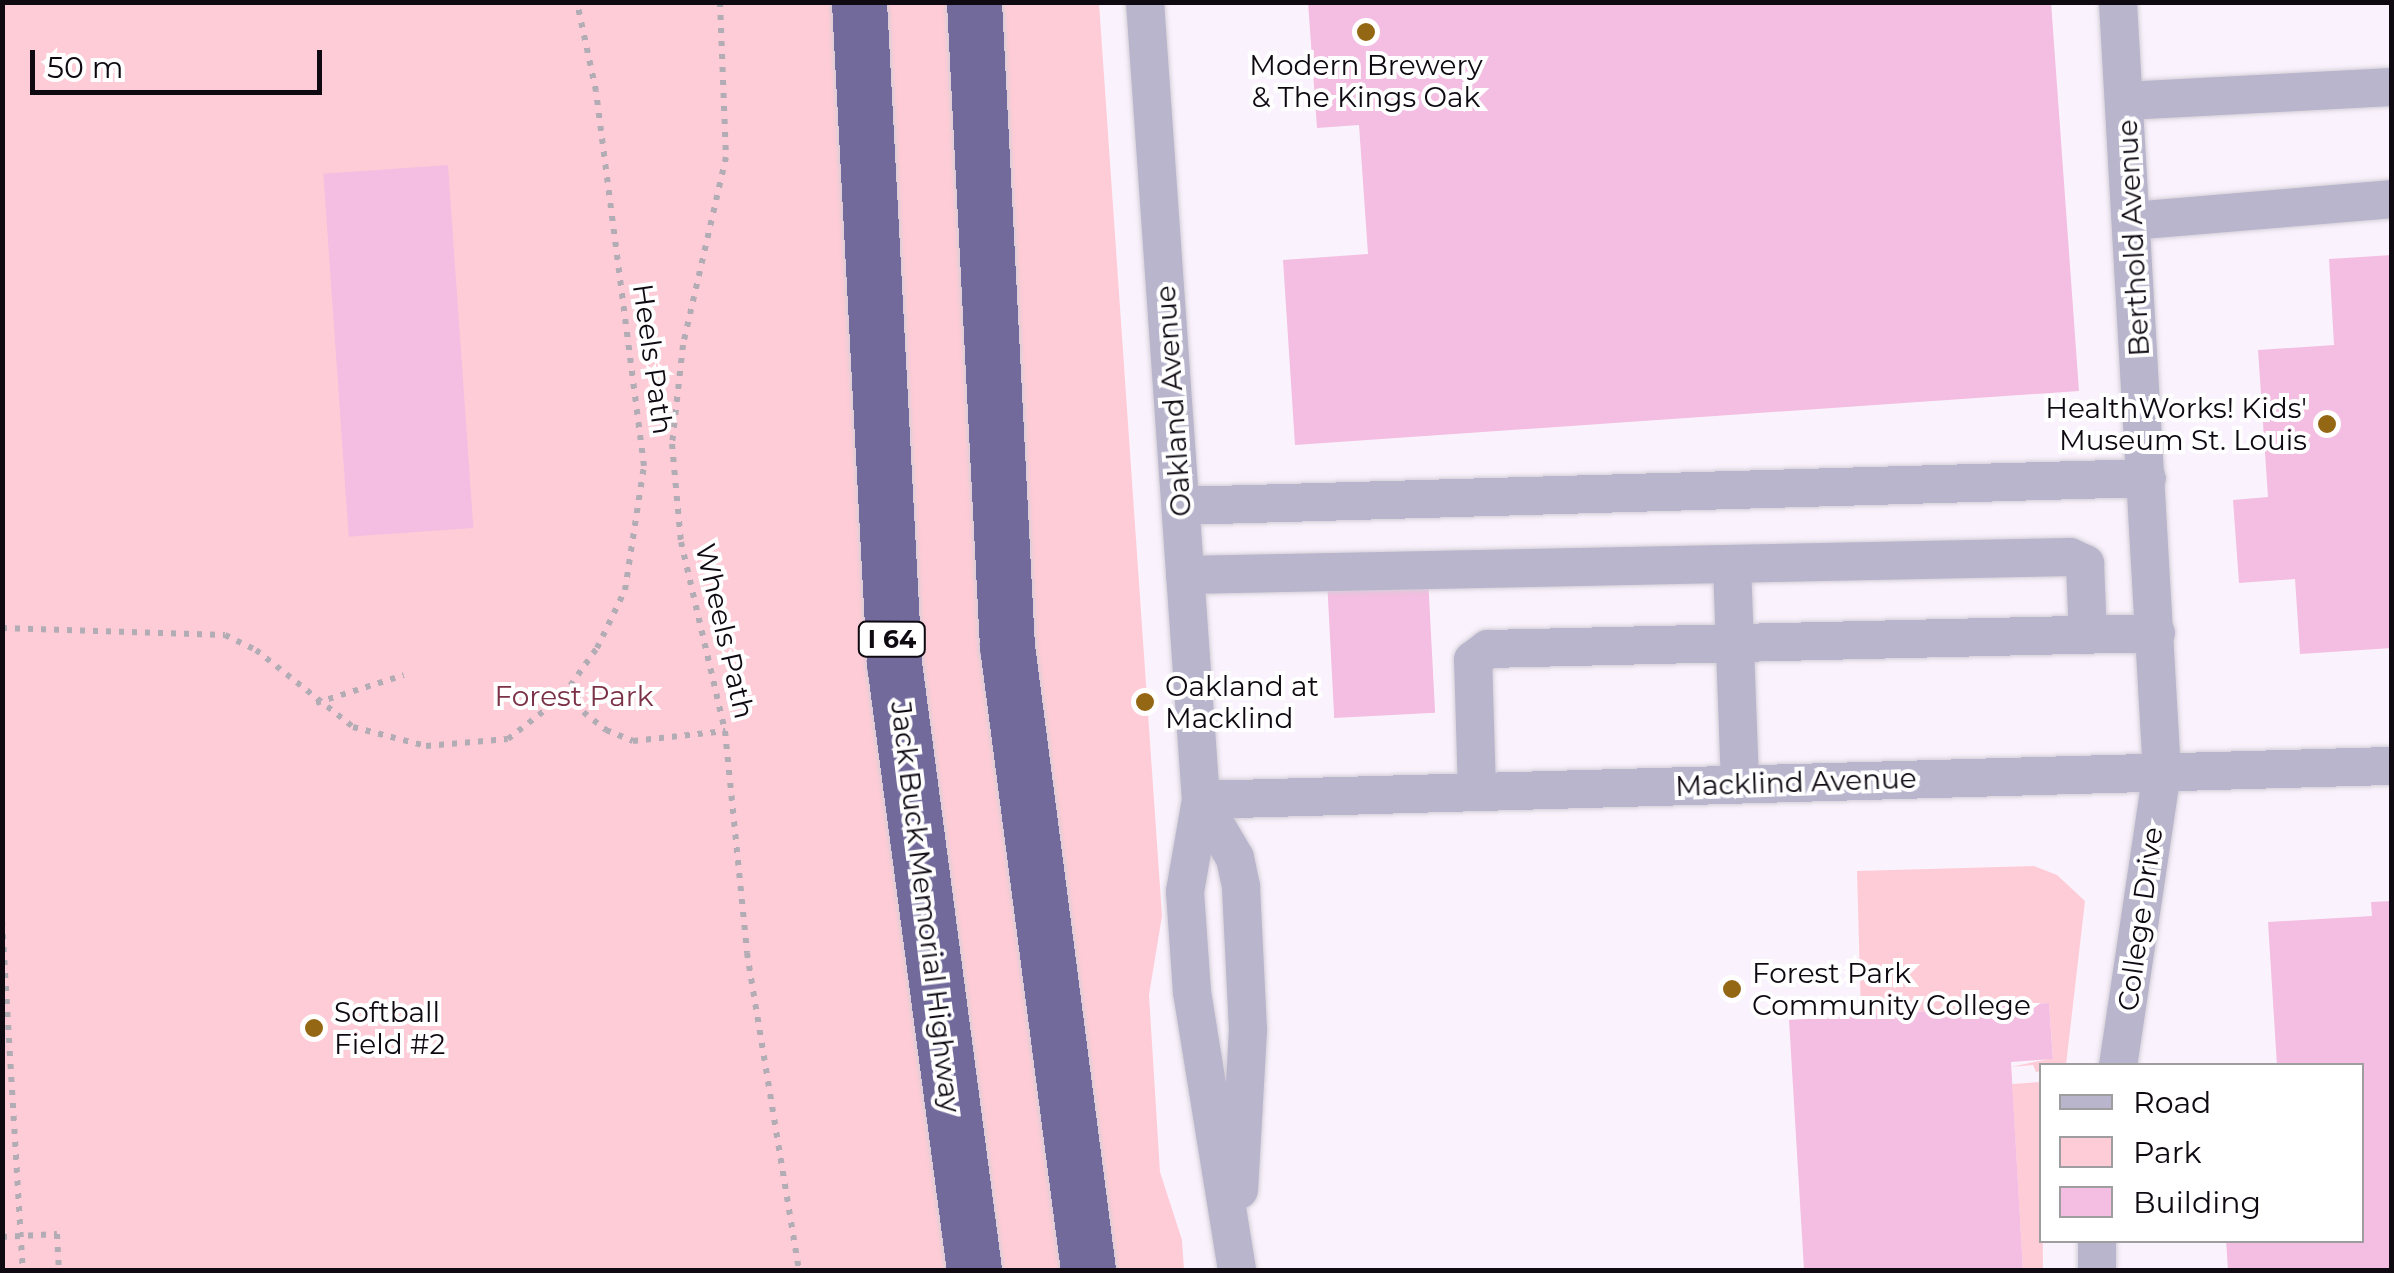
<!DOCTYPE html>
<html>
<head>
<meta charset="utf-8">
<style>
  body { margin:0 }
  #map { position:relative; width:2394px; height:1273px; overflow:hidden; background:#faf3fd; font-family:Montserrat,sans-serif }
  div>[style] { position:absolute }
  .green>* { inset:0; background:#feccd6 }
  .building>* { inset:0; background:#f3bee1; transform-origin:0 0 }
  .path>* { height:6px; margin-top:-3px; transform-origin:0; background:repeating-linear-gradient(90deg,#b2acb5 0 5px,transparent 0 13px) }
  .roads { filter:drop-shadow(0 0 2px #d4ced7) drop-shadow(0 0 2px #d4ced7) }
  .minor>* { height:38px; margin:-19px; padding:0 19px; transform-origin:19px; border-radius:19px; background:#b8b5cd }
  .highway>* { height:55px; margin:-27.5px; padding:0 27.5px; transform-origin:27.5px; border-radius:27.5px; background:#726a9b }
  .dots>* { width:28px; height:28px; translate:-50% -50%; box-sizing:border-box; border:5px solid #fff; border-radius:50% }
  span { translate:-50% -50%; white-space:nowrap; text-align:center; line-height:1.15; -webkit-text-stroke:8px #fff; paint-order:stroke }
  .shield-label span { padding:2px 8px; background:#fff; border:2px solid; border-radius:8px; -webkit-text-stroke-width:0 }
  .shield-label { font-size:25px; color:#0f0a12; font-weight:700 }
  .poi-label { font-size:28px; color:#0f0a12 }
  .right { translate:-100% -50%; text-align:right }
  .left { translate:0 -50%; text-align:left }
  .street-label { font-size:28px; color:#0f0a12 }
  .park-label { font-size:28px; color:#7b3147 }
  .frame { position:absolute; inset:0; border:5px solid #0f0a12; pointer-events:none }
  .legend { position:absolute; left:2039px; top:1063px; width:325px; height:180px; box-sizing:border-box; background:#fff; border:2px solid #9f9da0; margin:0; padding:12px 18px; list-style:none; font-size:30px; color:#0f0a12 }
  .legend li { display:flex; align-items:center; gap:20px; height:50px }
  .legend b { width:50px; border:2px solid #9f9da0 }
  .scale { position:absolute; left:30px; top:50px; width:292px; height:45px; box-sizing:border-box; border:5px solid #0f0a12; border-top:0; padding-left:12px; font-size:30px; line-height:35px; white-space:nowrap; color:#0f0a12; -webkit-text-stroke:8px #fff; paint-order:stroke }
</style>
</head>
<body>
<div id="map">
  <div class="green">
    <i style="clip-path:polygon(2px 3px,1099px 3px,1162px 916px,1149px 995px,1160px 1172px,1182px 1240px,1184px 1270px,3px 1270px)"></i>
    <i style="clip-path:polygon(2034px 866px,2057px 875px,2085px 901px,2066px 1065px,2036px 1072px,2033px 1065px,2011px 1067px,2053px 1058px,2049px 1003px,1861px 1015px,1857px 871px)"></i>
    <i style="clip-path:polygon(2041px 1082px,2043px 1270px,2023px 1270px,2012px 1084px)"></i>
  </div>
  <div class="building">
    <i style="clip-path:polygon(1308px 2px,2051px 2px,2079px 391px,1295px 445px,1283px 260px,1368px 254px,1359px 125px,1317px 128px)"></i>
    <i style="left:448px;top:165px;width:364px;height:125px;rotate:86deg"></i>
    <i style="clip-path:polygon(2392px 255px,2392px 648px,2300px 654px,2295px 579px,2239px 583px,2233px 500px,2268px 497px,2258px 350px,2334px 345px,2329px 259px)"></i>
    <i style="left:1428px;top:577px;width:136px;height:101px;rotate:87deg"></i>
    <i style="clip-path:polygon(2392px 901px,2392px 1270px,2228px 1270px,2226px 1240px,2362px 1240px,2362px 1066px,2277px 1066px,2268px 922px,2372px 916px,2371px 902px)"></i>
    <i style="clip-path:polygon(2049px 1003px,2053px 1059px,2011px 1062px,2023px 1270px,1804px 1270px,1789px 1020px)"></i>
  </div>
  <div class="path">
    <i style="left:720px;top:2px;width:155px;rotate:87.8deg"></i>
    <i style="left:726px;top:157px;width:193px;rotate:102.9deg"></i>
    <i style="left:683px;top:345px;width:100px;rotate:96.3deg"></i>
    <i style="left:672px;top:444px;width:98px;rotate:84.8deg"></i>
    <i style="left:681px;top:542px;width:194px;rotate:76.9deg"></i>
    <i style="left:725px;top:731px;width:223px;rotate:84.3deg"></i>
    <i style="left:747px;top:953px;width:321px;rotate:80.7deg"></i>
    <i style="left:2px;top:628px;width:223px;rotate:1.8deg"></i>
    <i style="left:225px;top:635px;width:34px;rotate:26deg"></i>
    <i style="left:256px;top:650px;width:124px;rotate:38.4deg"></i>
    <i style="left:353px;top:727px;width:75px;rotate:14.6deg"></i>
    <i style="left:426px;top:746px;width:82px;rotate:-4.9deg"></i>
    <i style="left:508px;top:739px;width:70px;rotate:-38deg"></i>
    <i style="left:563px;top:696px;width:59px;rotate:-54.7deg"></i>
    <i style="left:597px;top:648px;width:64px;rotate:-64.2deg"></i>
    <i style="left:625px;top:590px;width:125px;rotate:-81.3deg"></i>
    <i style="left:644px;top:466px;width:378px;rotate:-97.3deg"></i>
    <i style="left:596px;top:91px;width:91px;rotate:-102.1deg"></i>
    <i style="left:563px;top:696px;width:55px;rotate:38.3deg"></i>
    <i style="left:606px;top:730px;width:29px;rotate:22deg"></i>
    <i style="left:633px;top:741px;width:93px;rotate:-6.2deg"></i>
    <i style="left:316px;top:703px;width:92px;rotate:-17.7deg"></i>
    <i style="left:2px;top:921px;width:350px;rotate:86.6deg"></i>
    <i style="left:2px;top:1237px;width:55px;rotate:-3.1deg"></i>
    <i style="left:57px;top:1234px;width:36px;rotate:87deg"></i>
  </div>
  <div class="roads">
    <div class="minor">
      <i style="left:1145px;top:2px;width:800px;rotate:85.99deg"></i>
      <i style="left:1201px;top:800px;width:93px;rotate:99.9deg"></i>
      <i style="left:1185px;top:892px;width:100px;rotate:86deg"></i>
      <i style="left:1192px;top:992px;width:282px;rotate:80.8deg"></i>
      <i style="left:2125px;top:101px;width:267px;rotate:-3deg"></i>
      <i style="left:2131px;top:221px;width:262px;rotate:-4.8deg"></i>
      <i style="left:1181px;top:506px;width:966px;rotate:-1.66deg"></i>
      <i style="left:1732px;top:565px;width:219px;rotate:87.9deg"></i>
      <i style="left:1185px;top:575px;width:885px;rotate:-1.17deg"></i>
      <i style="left:2070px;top:557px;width:17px;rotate:25deg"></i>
      <i style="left:2085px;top:564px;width:71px;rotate:87.6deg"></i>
      <i style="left:1477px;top:792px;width:132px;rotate:-91.7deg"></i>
      <i style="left:1473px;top:660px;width:19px;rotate:-36deg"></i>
      <i style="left:1488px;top:649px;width:668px;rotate:-1.37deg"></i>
      <i style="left:1201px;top:800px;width:1191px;rotate:-1.64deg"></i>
      <i style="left:1201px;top:800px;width:67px;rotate:59.6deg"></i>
      <i style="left:1235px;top:858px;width:30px;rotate:78deg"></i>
      <i style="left:1241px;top:887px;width:143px;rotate:87.2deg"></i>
      <i style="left:1248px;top:1030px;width:160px;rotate:93.2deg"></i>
      <i style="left:2118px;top:1066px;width:296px;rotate:-81.5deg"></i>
      <i style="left:2162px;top:773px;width:772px;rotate:-93.27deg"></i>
      <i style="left:2097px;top:1270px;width:30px;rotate:-90deg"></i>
    </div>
    <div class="highway">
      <i style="left:859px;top:2px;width:662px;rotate:86.97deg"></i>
      <i style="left:894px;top:663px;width:612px;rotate:82.49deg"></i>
      <i style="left:974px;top:2px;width:645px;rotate:87.07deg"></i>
      <i style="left:1007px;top:646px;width:629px;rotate:82.6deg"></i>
    </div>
  </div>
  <div class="dots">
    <i style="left:1366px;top:32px;background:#946714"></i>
    <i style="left:2327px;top:424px;background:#946714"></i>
    <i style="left:1145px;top:702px;background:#946714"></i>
    <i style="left:1732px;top:989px;background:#946714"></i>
    <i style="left:314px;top:1028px;background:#946714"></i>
  </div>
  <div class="shield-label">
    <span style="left:892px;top:639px">I 64</span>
  </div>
  <div class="poi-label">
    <span style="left:1366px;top:81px">Modern Brewery<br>&amp; The Kings Oak</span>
    <span class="right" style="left:2307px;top:424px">HealthWorks! Kids'<br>Museum St. Louis</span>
    <span class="left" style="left:1165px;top:702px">Oakland at<br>Macklind</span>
    <span class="left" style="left:1752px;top:989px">Forest Park<br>Community College</span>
    <span class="left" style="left:334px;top:1028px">Softball<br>Field #2</span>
  </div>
  <div class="street-label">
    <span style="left:2133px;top:238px;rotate:-93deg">Berthold Avenue</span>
    <span style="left:653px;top:359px;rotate:82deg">Heels Path</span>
    <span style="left:1173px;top:401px;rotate:-94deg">Oakland Avenue</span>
    <span style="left:725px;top:631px;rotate:77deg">Wheels Path</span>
    <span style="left:1796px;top:782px;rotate:-2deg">Macklind Avenue</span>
    <span style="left:926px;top:907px;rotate:83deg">Jack Buck Memorial Highway</span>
    <span style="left:2140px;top:919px;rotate:-82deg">College Drive</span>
  </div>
  <div class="park-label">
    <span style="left:574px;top:696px">Forest Park</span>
  </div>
  <div class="frame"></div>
  <ul class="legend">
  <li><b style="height:12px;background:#b8b5cd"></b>Road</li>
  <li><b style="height:28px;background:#feccd6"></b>Park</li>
  <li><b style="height:28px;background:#f3bee1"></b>Building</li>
  </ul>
  <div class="scale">50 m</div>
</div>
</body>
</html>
